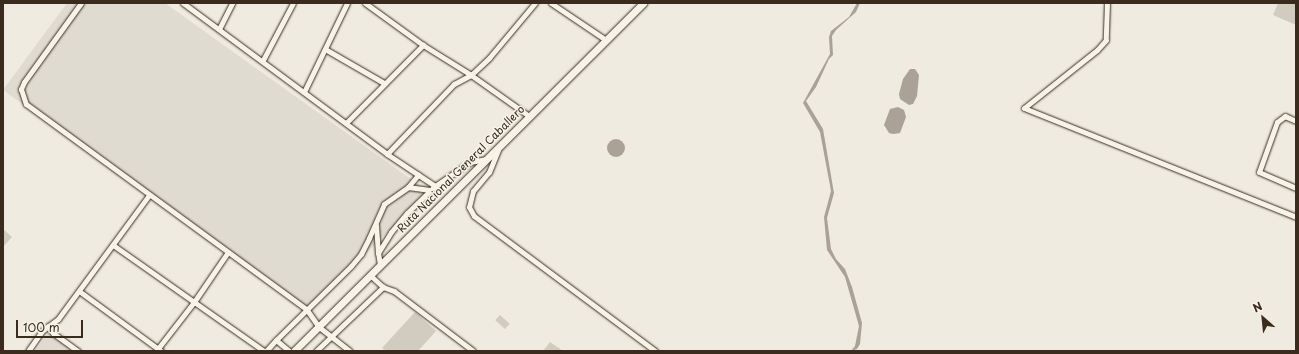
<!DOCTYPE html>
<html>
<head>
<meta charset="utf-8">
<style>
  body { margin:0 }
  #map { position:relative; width:1299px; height:354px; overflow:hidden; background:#efebe0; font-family:"Playpen Sans",sans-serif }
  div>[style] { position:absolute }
  .built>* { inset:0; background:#e0dbd0 }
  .green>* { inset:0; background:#d1cbc0; transform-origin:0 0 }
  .water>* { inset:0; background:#aaa296 }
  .round { border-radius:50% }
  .roads { filter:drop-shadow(0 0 1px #3b2a1e) drop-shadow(0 0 1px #3b2a1e) }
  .minor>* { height:5px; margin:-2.5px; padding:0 2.5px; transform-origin:2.5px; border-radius:2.5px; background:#f7f3e8 }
  .highway>* { height:7px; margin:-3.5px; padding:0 3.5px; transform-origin:3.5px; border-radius:3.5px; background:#f7f3e8 }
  span { translate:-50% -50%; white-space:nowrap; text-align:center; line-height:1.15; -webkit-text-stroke:3px #f7f3e8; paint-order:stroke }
  .street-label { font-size:11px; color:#3b2a1e }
  .frame { position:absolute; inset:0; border:4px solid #3b2a1e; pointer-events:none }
  .north { position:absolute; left:1243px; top:298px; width:40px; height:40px; -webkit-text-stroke:3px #f7f3e8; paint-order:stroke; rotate:333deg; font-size:11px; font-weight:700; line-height:16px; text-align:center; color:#3b2a1e }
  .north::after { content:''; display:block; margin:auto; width:14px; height:18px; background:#3b2a1e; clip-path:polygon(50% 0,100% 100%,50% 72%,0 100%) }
  .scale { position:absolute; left:16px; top:320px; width:67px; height:18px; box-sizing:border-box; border:2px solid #3b2a1e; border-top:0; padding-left:5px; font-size:12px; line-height:14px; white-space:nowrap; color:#3b2a1e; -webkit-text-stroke:3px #f7f3e8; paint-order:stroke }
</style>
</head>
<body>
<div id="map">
  <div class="built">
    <i style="clip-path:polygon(67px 3px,165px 3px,429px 192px,307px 310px,3px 90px)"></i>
    <i style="clip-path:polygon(49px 332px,75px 351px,35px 351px)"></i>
  </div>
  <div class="green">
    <i style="clip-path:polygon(1278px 3px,1296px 3px,1296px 25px,1273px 15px)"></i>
    <i style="clip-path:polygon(3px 229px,12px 237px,3px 247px)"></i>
    <i style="clip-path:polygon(415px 312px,436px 331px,418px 351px,386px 351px,382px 348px)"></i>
    <i style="left:500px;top:315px;width:13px;height:7px;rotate:42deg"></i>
    <i style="clip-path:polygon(550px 342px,563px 351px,543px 351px)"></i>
  </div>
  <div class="water">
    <i style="clip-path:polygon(857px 3px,860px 3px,856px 12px,836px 30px,832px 36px,833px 55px,829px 59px,816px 87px,806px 101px,823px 129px,834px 193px,827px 218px,831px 249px,836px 259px,845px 269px,852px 287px,862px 323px,860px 344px,857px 349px,851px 351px,855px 346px,859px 326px,845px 277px,827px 250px,824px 217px,831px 191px,820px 132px,803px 103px,830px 54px,829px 37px,831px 31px,849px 17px)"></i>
    <i style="clip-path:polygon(910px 69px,915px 69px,919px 75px,917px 96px,913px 104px,909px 105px,900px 99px,899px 94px,903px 79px)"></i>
    <i style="clip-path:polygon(898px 107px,904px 110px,906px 117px,900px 133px,893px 134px,889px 133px,884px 125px,890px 109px)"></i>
    <i class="round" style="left:607px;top:139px;width:18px;height:18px"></i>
  </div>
  <div class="roads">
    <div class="minor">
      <i style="left:81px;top:3px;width:97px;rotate:125.8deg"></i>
      <i style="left:24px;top:82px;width:8px;rotate:113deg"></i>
      <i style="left:21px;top:89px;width:16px;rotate:72deg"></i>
      <i style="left:26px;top:104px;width:348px;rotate:36.2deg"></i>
      <i style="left:307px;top:310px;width:21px;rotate:55deg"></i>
      <i style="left:319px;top:327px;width:39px;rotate:38deg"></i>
      <i style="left:183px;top:3px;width:254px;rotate:36.5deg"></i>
      <i style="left:387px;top:154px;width:58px;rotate:33.7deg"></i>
      <i style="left:435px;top:186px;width:42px;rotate:-34.4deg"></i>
      <i style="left:470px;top:162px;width:17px;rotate:-10deg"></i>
      <i style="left:365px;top:3px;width:72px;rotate:35.9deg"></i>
      <i style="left:423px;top:45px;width:57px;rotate:32deg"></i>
      <i style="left:471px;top:75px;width:71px;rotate:35.3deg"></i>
      <i style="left:551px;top:3px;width:66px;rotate:33.9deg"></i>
      <i style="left:1107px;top:3px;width:37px;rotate:92deg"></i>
      <i style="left:1106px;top:40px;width:13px;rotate:132deg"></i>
      <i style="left:1097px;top:50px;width:93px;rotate:141.5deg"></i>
      <i style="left:1024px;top:108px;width:293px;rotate:21.8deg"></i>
      <i style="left:219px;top:29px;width:29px;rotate:-63deg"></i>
      <i style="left:325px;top:49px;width:68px;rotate:30deg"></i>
      <i style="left:263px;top:60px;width:64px;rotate:-62.2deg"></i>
      <i style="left:304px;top:92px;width:99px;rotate:-64.2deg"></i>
      <i style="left:1296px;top:121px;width:12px;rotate:-156deg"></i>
      <i style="left:1285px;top:116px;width:10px;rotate:143deg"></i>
      <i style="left:1277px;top:122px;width:53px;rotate:109.8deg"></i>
      <i style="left:1259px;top:172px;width:40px;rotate:23.4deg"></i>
      <i style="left:346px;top:123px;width:110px;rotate:-45.4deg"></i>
      <i style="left:498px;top:150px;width:24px;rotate:112deg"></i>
      <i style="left:489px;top:172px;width:25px;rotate:130deg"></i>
      <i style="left:473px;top:191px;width:16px;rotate:104deg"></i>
      <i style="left:469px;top:207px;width:10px;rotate:61deg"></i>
      <i style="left:474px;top:216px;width:226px;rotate:36.7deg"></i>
      <i style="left:387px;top:154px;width:97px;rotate:-46.3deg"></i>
      <i style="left:454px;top:84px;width:19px;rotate:-28deg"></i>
      <i style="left:471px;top:75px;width:25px;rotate:-43deg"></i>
      <i style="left:489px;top:58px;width:72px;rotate:-50.1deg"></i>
      <i style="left:408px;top:187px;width:22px;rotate:8deg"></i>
      <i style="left:376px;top:225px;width:28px;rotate:86deg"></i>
      <i style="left:113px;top:245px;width:184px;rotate:35.1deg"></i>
      <i style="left:380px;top:265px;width:12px;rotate:-99deg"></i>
      <i style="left:378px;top:253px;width:25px;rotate:-58deg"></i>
      <i style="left:391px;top:232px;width:25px;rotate:-50deg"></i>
      <i style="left:407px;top:213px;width:39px;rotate:-44deg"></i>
      <i style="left:370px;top:275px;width:18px;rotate:43deg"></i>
      <i style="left:383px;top:287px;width:12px;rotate:20deg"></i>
      <i style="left:394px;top:291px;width:99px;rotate:37.2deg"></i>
      <i style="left:79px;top:291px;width:102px;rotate:36.2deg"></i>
      <i style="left:48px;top:326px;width:9px;rotate:54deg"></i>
      <i style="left:53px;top:333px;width:31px;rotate:36deg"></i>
      <i style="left:276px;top:340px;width:105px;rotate:-44.6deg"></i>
      <i style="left:351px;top:266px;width:16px;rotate:-50deg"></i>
      <i style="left:361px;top:254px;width:18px;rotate:-63deg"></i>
      <i style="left:369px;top:238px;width:37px;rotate:-66deg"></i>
      <i style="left:384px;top:204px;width:29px;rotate:-35deg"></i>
      <i style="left:408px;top:187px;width:16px;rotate:-50deg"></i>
      <i style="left:28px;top:351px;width:24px;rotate:-55deg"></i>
      <i style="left:42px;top:331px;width:20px;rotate:-37deg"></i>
      <i style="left:58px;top:319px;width:154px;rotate:-53.7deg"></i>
      <i style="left:156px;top:351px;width:62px;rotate:-52.2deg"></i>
      <i style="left:194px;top:302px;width:60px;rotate:-55.8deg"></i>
      <i style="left:266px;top:351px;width:15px;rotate:-48deg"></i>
      <i style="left:276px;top:340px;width:17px;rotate:40deg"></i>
      <i style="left:316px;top:351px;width:93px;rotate:-43.7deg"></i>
    </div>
    <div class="highway">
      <i style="left:294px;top:351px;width:493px;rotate:-44.9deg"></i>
    </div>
  </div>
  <div class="street-label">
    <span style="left:461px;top:169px;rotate:-45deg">Ruta Nacional General Caballero</span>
  </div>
  <div class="frame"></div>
  <div class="north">N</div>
  <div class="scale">100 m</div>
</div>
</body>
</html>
